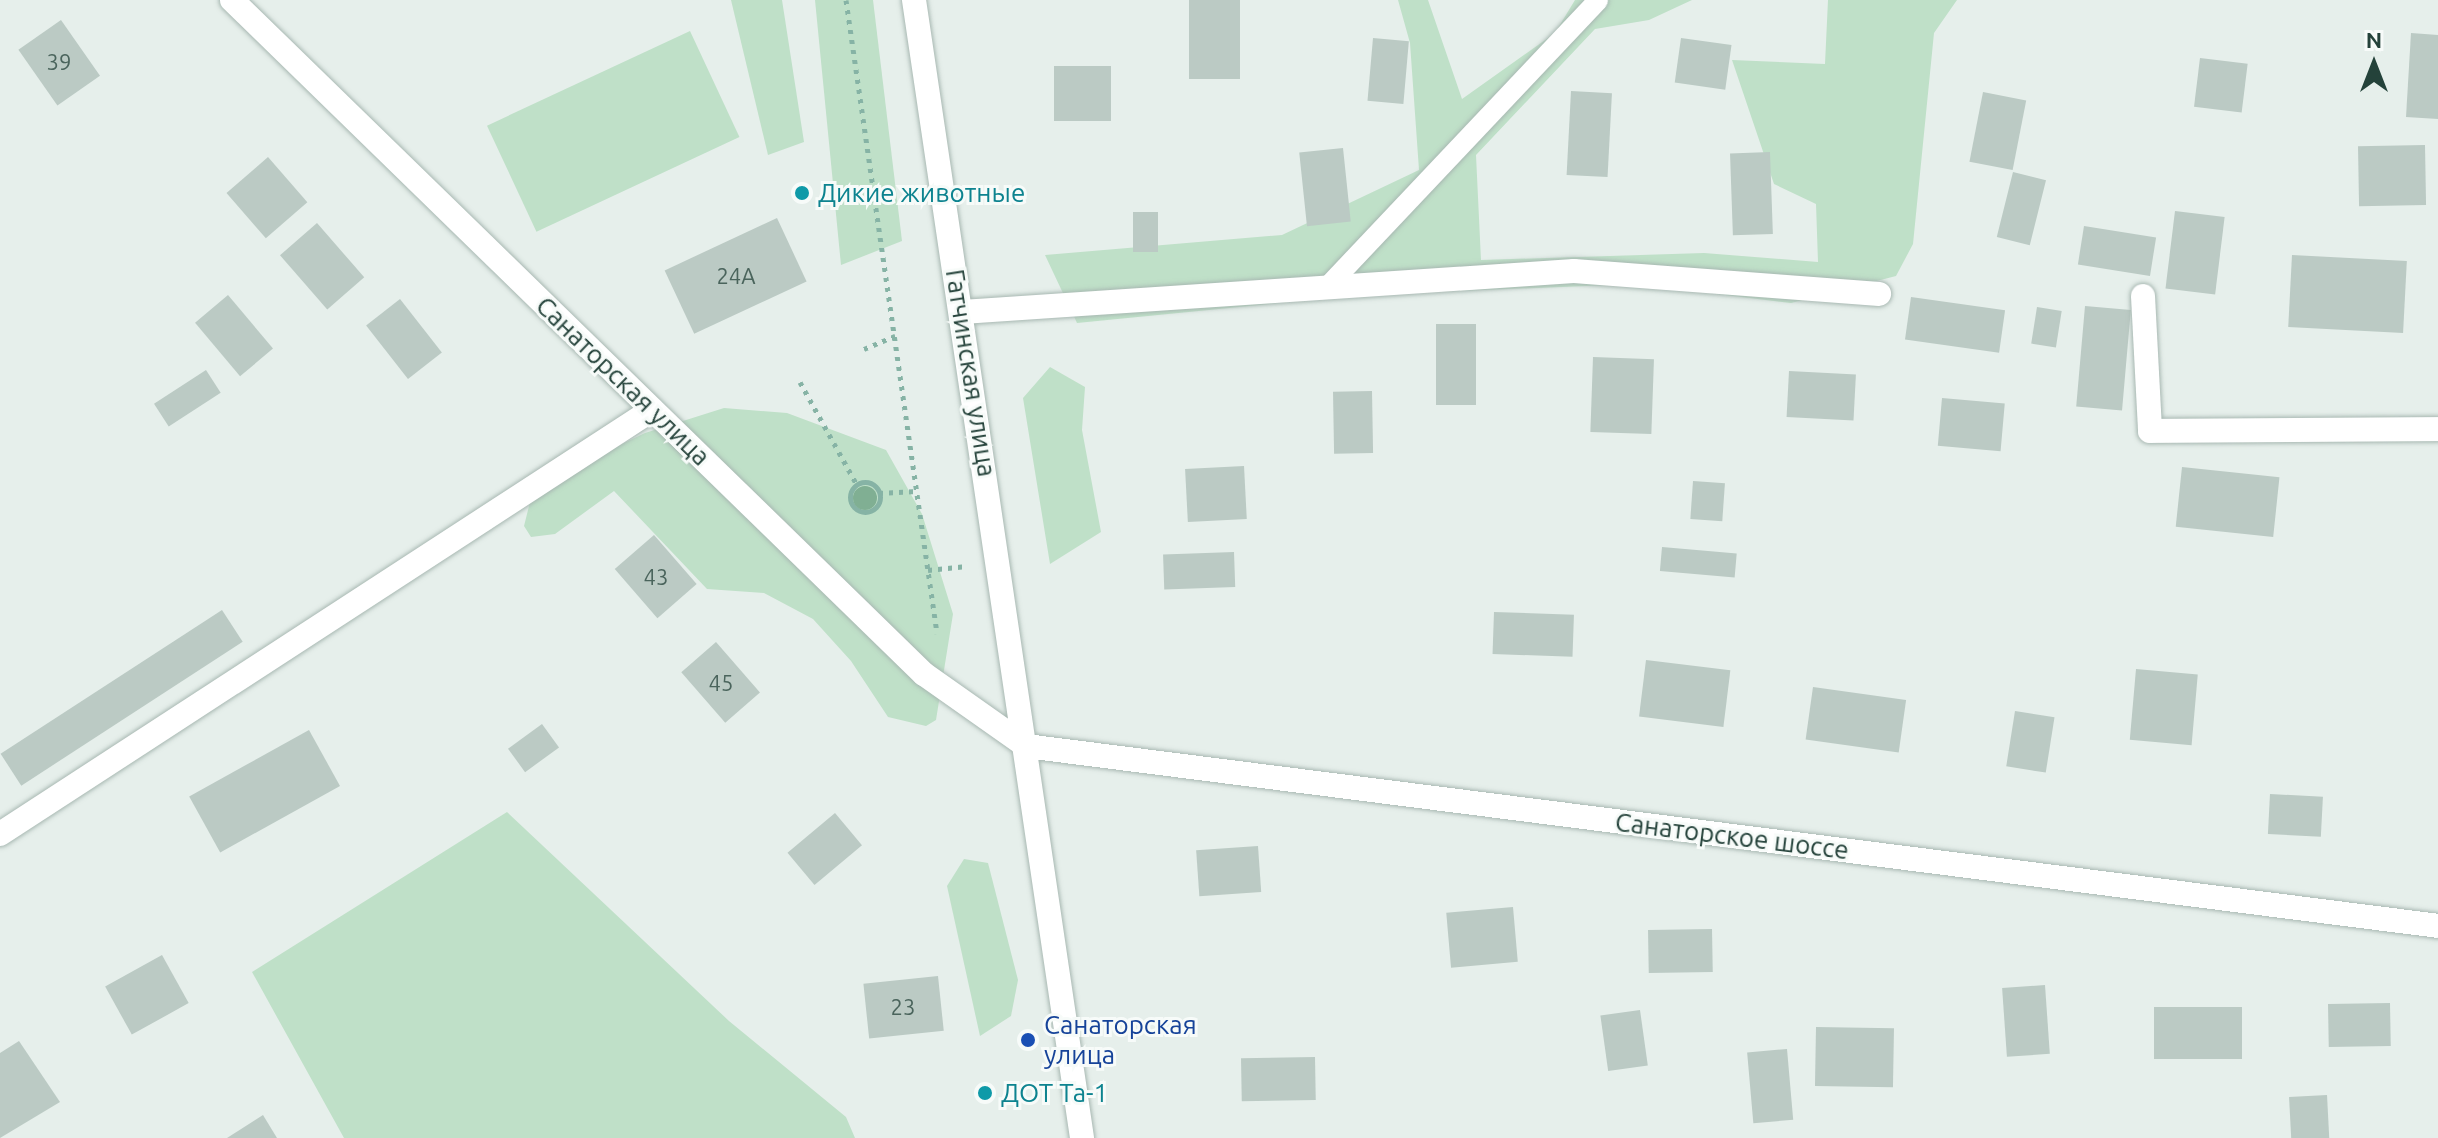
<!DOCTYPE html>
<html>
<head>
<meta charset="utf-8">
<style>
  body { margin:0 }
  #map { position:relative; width:2438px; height:1138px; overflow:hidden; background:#e6efeb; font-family:Ubuntu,sans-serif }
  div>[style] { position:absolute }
  .green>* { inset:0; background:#bfe0c8; transform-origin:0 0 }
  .building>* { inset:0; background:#bbcac4; transform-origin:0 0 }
  .path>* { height:5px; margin-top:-2.5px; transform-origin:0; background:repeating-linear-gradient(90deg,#86b3a5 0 4px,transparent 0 10px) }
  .path>.ring { margin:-2.5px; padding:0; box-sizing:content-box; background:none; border:5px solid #86b3a5; border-radius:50% }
  .roads { filter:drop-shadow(0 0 2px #a8b8b2) drop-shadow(0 0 2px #a8b8b2) }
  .service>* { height:20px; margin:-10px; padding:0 10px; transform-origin:10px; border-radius:10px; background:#fff }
  .minor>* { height:24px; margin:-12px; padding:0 12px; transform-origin:12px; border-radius:12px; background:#fff }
  .tertiary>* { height:24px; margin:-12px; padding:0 12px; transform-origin:12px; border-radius:12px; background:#fff }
  .secondary>* { height:24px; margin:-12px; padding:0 12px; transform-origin:12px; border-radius:12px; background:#fff }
  .trees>* { width:24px; height:24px; margin:-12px; border-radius:50%; background:#80af93 }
  .dots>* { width:22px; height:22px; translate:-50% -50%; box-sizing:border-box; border:4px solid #f7fbf9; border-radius:50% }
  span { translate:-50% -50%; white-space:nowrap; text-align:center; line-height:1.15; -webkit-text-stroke:6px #f7fbf9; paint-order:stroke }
  .number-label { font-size:22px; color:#4a645c }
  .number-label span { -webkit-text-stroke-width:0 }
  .culture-label { font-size:26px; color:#0d838f }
  .left { translate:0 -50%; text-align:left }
  .street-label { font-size:26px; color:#24423a }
  .transit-label { font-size:26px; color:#164399 }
  .north { position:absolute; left:2334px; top:24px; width:80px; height:80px; -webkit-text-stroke:6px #f7fbf9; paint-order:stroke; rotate:0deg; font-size:22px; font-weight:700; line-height:32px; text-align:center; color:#24423a }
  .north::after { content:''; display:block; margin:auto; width:28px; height:36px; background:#24423a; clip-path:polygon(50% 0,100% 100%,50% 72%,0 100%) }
</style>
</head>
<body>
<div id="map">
  <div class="green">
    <i style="clip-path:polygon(731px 0,782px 0,804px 142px,768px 155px)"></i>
    <i style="clip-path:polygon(815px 0,873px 0,902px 241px,841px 265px)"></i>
    <i style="clip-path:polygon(1398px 0,1428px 0,1462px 99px,1555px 33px,1575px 0,1692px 0,1649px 20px,1595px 29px,1476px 155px,1481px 260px,1704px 253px,1818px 262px,1816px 204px,1774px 184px,1732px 60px,1825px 64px,1828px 0,1957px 0,1934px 33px,1913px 244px,1896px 276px,1791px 303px,1636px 284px,1359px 295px,1077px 323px,1045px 255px,1282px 235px,1419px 170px,1410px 43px)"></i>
    <i style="left:690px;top:31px;width:117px;height:224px;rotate:65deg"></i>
    <i style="clip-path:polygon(1050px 367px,1085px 387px,1082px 430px,1101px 532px,1050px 564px,1023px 398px)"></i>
    <i style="clip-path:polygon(724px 408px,787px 413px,886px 450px,922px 514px,953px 614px,936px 720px,926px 726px,888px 717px,851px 661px,813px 619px,764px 593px,707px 589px,614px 491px,555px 534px,531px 537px,524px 526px,530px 502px,582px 463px,645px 433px)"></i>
    <i style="clip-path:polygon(507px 812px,729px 1021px,846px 1117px,855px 1138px,344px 1138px,252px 972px)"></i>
    <i style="clip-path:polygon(964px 859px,988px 863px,1018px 980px,1011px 1016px,980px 1036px,947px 886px)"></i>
  </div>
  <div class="building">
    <i style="left:1189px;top:0;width:51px;height:79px"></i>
    <i style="left:61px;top:20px;width:68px;height:52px;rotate:55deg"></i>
    <i style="clip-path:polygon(2411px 33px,2438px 35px,2438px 119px,2406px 117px)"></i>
    <i style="left:1373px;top:38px;width:36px;height:63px;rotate:5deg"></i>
    <i style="left:1681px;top:38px;width:51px;height:45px;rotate:8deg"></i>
    <i style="left:2200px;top:58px;width:48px;height:49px;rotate:7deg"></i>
    <i style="left:1054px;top:66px;width:57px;height:55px"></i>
    <i style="left:1571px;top:91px;width:41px;height:84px;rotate:3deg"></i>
    <i style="left:1983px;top:92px;width:44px;height:71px;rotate:11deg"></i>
    <i style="left:2425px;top:145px;width:60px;height:67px;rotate:89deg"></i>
    <i style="left:1343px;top:148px;width:74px;height:44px;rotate:84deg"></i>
    <i style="left:1770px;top:152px;width:82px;height:40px;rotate:88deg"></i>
    <i style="left:268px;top:157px;width:60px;height:55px;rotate:49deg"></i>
    <i style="left:2013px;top:172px;width:34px;height:67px;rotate:14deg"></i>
    <i style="left:2175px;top:211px;width:50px;height:78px;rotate:7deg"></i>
    <i style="left:1133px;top:212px;width:25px;height:40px"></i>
    <i style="left:777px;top:218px;width:70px;height:124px;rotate:65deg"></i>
    <i style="left:317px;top:223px;width:72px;height:49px;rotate:49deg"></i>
    <i style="left:2084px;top:226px;width:73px;height:39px;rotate:9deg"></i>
    <i style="left:2292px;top:255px;width:115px;height:72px;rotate:3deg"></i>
    <i style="left:228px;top:295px;width:70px;height:43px;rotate:50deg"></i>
    <i style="left:1911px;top:297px;width:95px;height:43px;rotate:8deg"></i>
    <i style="left:400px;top:299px;width:68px;height:43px;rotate:52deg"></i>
    <i style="left:2085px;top:306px;width:46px;height:101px;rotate:5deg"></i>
    <i style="left:2037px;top:307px;width:25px;height:37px;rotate:9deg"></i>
    <i style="left:1436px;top:324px;width:40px;height:81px"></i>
    <i style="left:1593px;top:357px;width:61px;height:75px;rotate:2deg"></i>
    <i style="left:206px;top:370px;width:27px;height:62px;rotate:57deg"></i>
    <i style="left:1789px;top:371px;width:67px;height:46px;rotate:3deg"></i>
    <i style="left:1372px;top:391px;width:62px;height:39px;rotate:89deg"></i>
    <i style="left:1942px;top:398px;width:63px;height:48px;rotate:5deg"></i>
    <i style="left:1244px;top:466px;width:53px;height:59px;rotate:87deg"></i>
    <i style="left:2182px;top:467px;width:98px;height:60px;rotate:6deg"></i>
    <i style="left:1693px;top:481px;width:32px;height:38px;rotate:4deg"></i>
    <i style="left:654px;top:535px;width:65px;height:52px;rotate:49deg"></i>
    <i style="left:1662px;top:547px;width:75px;height:24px;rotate:5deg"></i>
    <i style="left:1234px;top:552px;width:35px;height:71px;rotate:88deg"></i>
    <i style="left:222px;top:610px;width:38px;height:264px;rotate:57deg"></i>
    <i style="left:1494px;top:612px;width:80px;height:42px;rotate:2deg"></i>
    <i style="left:716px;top:642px;width:67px;height:46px;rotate:49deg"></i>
    <i style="left:1646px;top:660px;width:85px;height:57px;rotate:7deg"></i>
    <i style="left:2136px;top:669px;width:62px;height:71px;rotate:5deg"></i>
    <i style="left:1813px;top:687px;width:94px;height:53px;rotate:8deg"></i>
    <i style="left:2015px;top:711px;width:40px;height:56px;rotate:9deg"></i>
    <i style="left:542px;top:724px;width:29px;height:42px;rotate:54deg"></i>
    <i style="left:309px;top:730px;width:64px;height:137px;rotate:61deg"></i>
    <i style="left:2270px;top:794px;width:53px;height:40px;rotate:3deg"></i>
    <i style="left:835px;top:813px;width:42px;height:62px;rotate:50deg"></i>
    <i style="left:1258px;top:846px;width:46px;height:62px;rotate:86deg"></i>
    <i style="left:1513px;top:907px;width:55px;height:67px;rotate:85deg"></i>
    <i style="left:1712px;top:929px;width:43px;height:64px;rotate:89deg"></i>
    <i style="left:162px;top:955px;width:55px;height:65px;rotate:61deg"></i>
    <i style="left:938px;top:976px;width:55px;height:75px;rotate:84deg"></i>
    <i style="left:2045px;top:985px;width:69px;height:43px;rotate:86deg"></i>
    <i style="left:2390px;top:1003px;width:43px;height:62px;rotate:89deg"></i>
    <i style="left:2154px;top:1007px;width:88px;height:52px"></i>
    <i style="left:1640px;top:1010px;width:56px;height:40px;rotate:82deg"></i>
    <i style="left:1816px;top:1027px;width:78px;height:59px;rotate:1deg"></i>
    <i style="clip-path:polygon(19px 1041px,60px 1102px,0 1138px,0 1053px)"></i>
    <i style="left:1787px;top:1049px;width:71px;height:40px;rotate:85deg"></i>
    <i style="left:1315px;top:1057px;width:43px;height:74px;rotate:89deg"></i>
    <i style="left:2327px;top:1095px;width:43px;height:38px;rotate:87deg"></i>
    <i style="clip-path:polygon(263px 1115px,277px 1138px,227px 1138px)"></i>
  </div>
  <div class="path">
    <i style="left:846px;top:0;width:640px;rotate:81.82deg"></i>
    <i style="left:864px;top:349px;width:34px;rotate:-23deg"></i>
    <i style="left:800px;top:382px;width:118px;rotate:61deg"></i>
    <i class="ring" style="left:850px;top:482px;width:25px;height:25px"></i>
    <i style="left:879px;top:493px;width:38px;rotate:-3deg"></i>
    <i style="left:928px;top:570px;width:39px;rotate:-6deg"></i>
  </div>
  <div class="roads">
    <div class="service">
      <i style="left:1328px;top:286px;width:393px;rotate:-46.6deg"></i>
    </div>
    <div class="minor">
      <i style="left:2143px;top:296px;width:135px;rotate:87deg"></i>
      <i style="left:2150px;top:431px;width:288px;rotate:-0.4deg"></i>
      <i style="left:962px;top:312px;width:613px;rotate:-3.83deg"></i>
      <i style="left:1574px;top:271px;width:306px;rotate:4.3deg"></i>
      <i style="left:1026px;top:746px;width:1423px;rotate:7.26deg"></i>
      <i style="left:0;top:834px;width:778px;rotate:-33.04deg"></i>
    </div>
    <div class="tertiary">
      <i style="left:232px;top:0;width:966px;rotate:44.25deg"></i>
      <i style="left:924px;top:674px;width:125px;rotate:35.2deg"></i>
    </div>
    <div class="secondary">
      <i style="left:914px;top:0;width:1150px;rotate:81.6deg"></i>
    </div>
  </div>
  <div class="trees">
    <i style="left:865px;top:498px"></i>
  </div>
  <div class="dots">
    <i style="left:802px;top:193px;background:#0f9aa8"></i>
    <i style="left:1028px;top:1040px;background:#1a4fb4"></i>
    <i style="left:985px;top:1093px;background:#0f9aa8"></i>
  </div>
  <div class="number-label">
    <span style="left:59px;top:62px">39</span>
    <span style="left:736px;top:276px">24А</span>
    <span style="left:656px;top:577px">43</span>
    <span style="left:721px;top:683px">45</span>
    <span style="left:903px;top:1007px">23</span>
  </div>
  <div class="culture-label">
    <span class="left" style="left:818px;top:193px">Дикие животные</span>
    <span class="left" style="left:1001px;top:1093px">ДОТ Та-1</span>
  </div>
  <div class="street-label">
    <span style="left:971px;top:373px;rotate:81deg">Гатчинская улица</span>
    <span style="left:623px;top:381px;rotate:44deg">Санаторская улица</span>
    <span style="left:1732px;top:836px;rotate:7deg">Санаторское шоссе</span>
  </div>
  <div class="transit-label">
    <span class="left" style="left:1044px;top:1040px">Санаторская<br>улица</span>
  </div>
  <div class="north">N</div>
</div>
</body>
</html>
